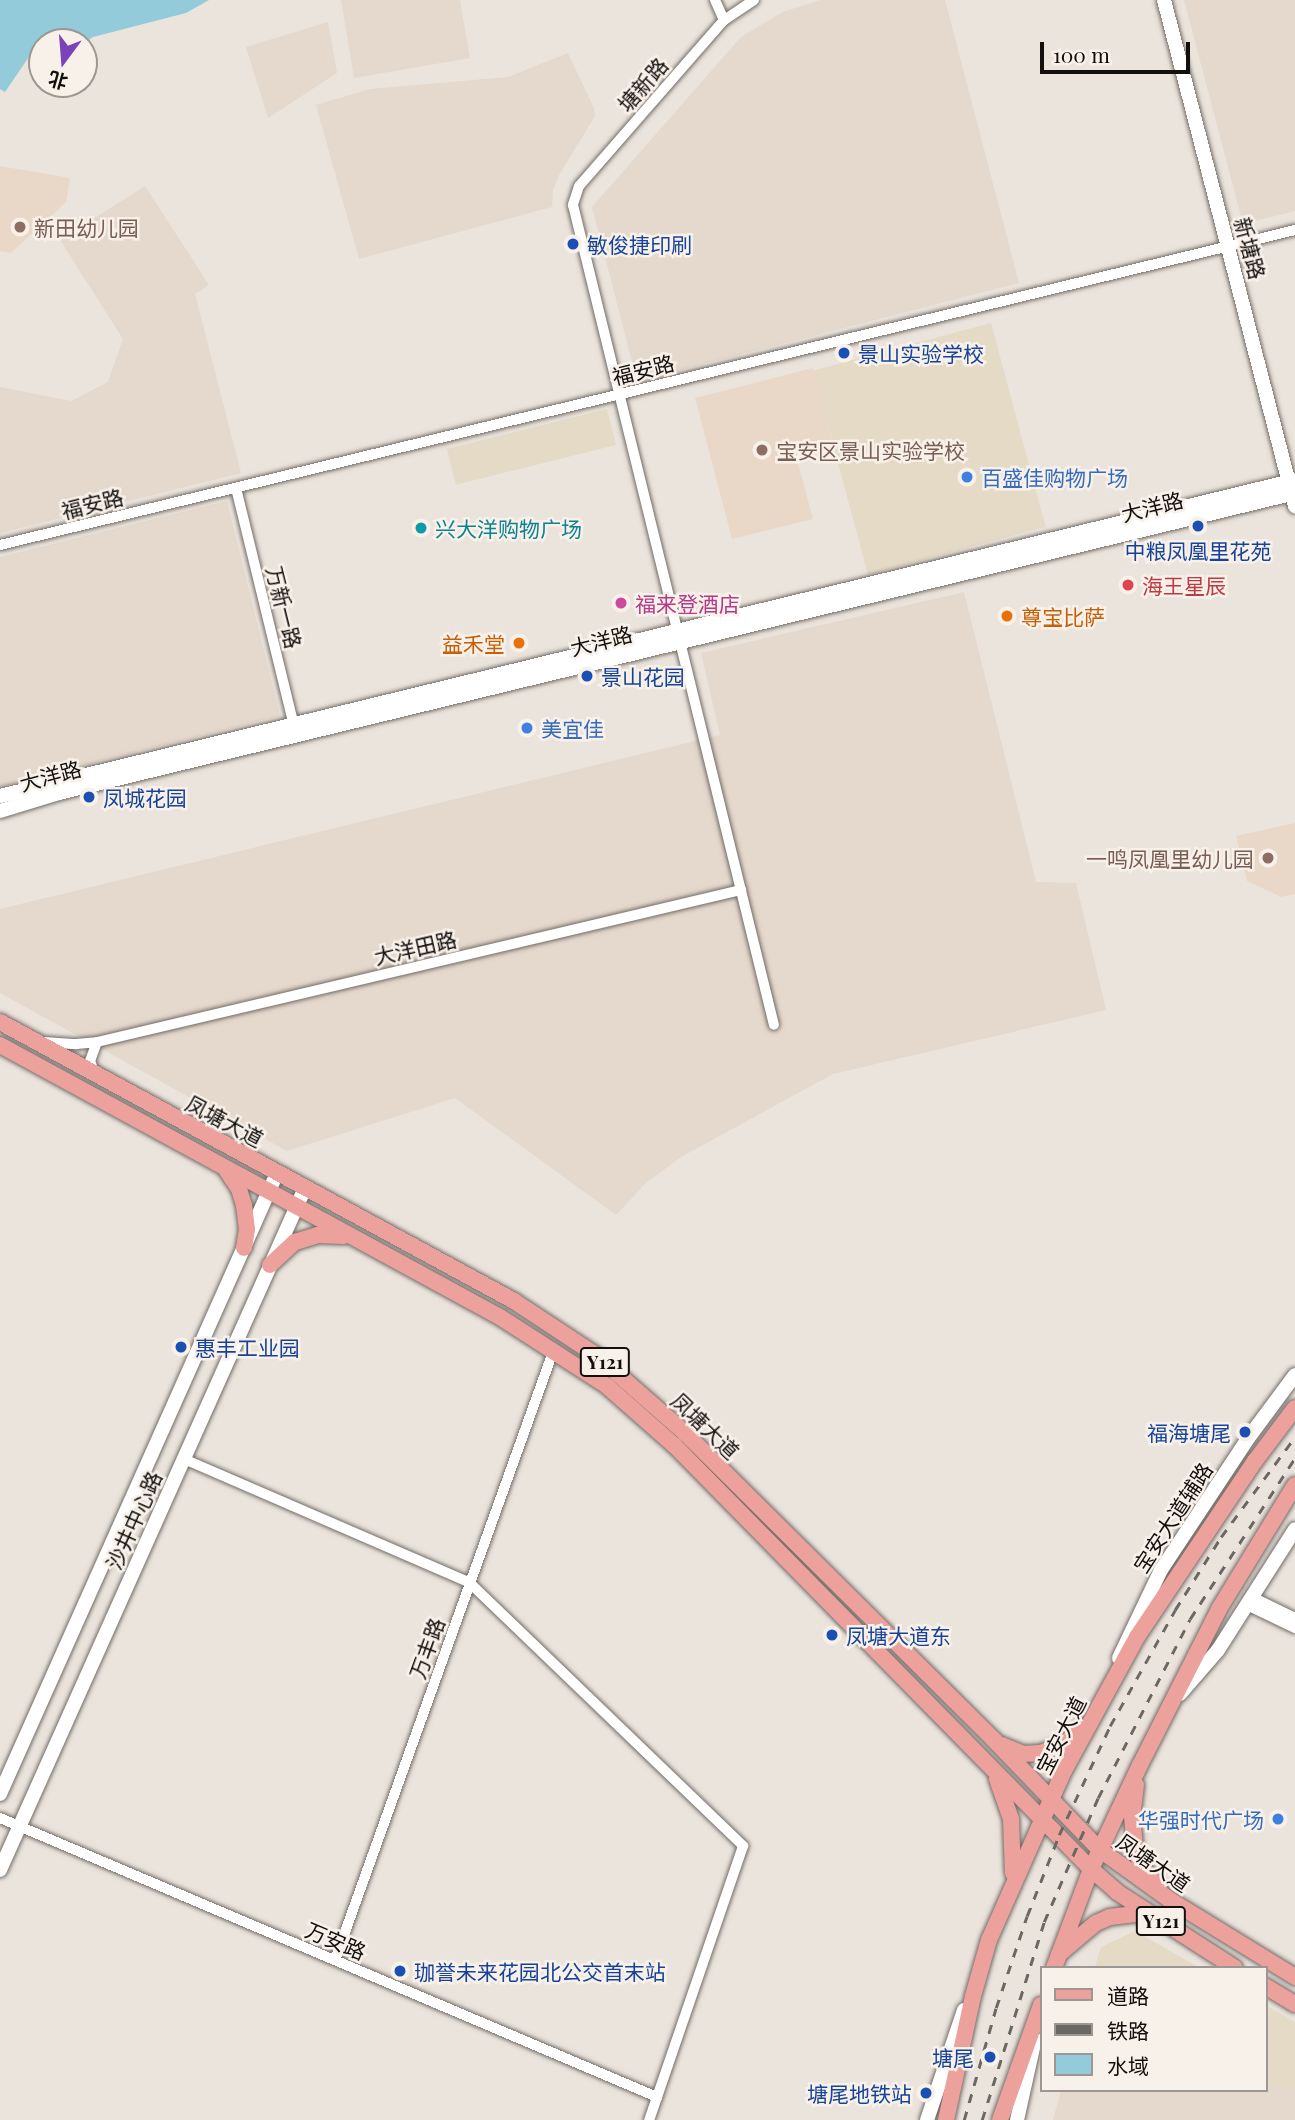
<!DOCTYPE html>
<html>
<head>
<meta charset="utf-8">
<style>
  body { margin:0 }
  #map { position:relative; width:1295px; height:2120px; overflow:hidden; background:#ebe4dd; font-family:"Playfair Display","Noto Sans SC",serif }
  div>[style] { position:absolute }
  .commercial>* { inset:0; background:#e4dac6; transform-origin:0 0 }
  .built>* { inset:0; background:#e5d8cc }
  .education>* { inset:0; background:#e9d8c7 }
  .water>* { inset:0; background:#93cbdb }
  .roads { filter:drop-shadow(0 0 2px #726c66) drop-shadow(0 0 2px #726c66) }
  .street>* { height:10px; margin:-5px; padding:0 5px; transform-origin:5px; border-radius:5px; background:#fff }
  .secondary>* { height:14px; margin:-7px; padding:0 7px; transform-origin:7px; border-radius:7px; background:#fff }
  .primary>* { height:16px; margin:-8px; padding:0 8px; transform-origin:8px; border-radius:8px; background:#eca19d }
  .rail>* { height:2.5px; margin-top:-1.25px; transform-origin:0; background:repeating-linear-gradient(90deg,#6b6763 0 9px,transparent 0 18px) }
  .dots>* { width:19px; height:19px; translate:-50% -50%; box-sizing:border-box; border:4px solid #f8f1ea; border-radius:50% }
  span { translate:-50% -50%; white-space:nowrap; text-align:center; line-height:1.15; -webkit-text-stroke:5px #f8f1ea; paint-order:stroke }
  .shield-label span { padding:2px 5px; background:#f8f1ea; border:2px solid; border-radius:5px; -webkit-text-stroke-width:0 }
  .shield-label { font-size:19px; color:#120f0d; font-weight:700 }
  .street-label { font-size:21px; color:#120f0d }
  .education-label { font-size:21px; color:#785e54 }
  .left { translate:0 -50%; text-align:left }
  .right { translate:-100% -50%; text-align:right }
  .transit-label { font-size:21px; color:#164399 }
  .shop-label { font-size:21px; color:#366cbe }
  .culture-label { font-size:21px; color:#0d838f }
  .health-label { font-size:21px; color:#be3a42 }
  .hotel-label { font-size:21px; color:#b23c85 }
  .food-label { font-size:21px; color:#c56008 }
  .legend { position:absolute; left:1040px; top:1966px; width:228px; height:126px; box-sizing:border-box; background:#f8f1ea; border:2px solid #9c9792; margin:0; padding:9px 12px; list-style:none; font-size:21px; color:#120f0d }
  .legend li { display:flex; align-items:center; gap:14px; height:35px }
  .legend b { width:35px; border:2px solid #9c9792 }
  .north { position:absolute; left:28px; top:28px; width:70px; height:70px; box-sizing:border-box; background:#f8f1ea; border:2px solid #9c9792; border-radius:50%; rotate:196deg; font-size:19px; font-weight:700; line-height:28px; text-align:center; color:#120f0d }
  .north::after { content:''; display:block; margin:auto; width:24px; height:32px; background:#7c42b8; clip-path:polygon(50% 0,100% 100%,50% 72%,0 100%) }
  .scale { position:absolute; left:1040px; top:42px; width:150px; height:32px; box-sizing:border-box; border:4px solid #120f0d; border-top:0; padding-left:9px; font-size:21px; line-height:24px; white-space:nowrap; color:#120f0d; -webkit-text-stroke:5px #f8f1ea; paint-order:stroke }
</style>
</head>
<body>
<div id="map">
  <div class="commercial">
    <i style="left:991px;top:323px;width:211px;height:184px;rotate:75deg"></i>
    <i style="left:607px;top:409px;width:37px;height:165px;rotate:76deg"></i>
    <i style="clip-path:polygon(1135px 1931px,1200px 1968px,1095px 1967px,1101px 1947px)"></i>
    <i style="clip-path:polygon(1265px 2005px,1295px 2022px,1295px 2089px,1265px 2084px)"></i>
  </div>
  <div class="built">
    <i style="clip-path:polygon(341px 0,460px 0,470px 58px,354px 78px)"></i>
    <i style="clip-path:polygon(820px 0,945px 0,1019px 283px,637px 381px,592px 207px,741px 37px,783px 12px)"></i>
    <i style="clip-path:polygon(1184px 0,1295px 0,1295px 211px,1243px 224px)"></i>
    <i style="clip-path:polygon(328px 22px,337px 73px,268px 118px,246px 47px)"></i>
    <i style="clip-path:polygon(568px 53px,594px 108px,595px 116px,558px 177px,553px 190px,552px 207px,359px 259px,316px 105px,370px 89px,508px 77px)"></i>
    <i style="clip-path:polygon(145px 186px,209px 285px,195px 294px,241px 473px,0 533px,0 387px,71px 401px,108px 382px,123px 339px,60px 240px)"></i>
    <i style="clip-path:polygon(227px 501px,280px 716px,0 786px,0 557px)"></i>
    <i style="clip-path:polygon(964px 592px,1036px 882px,1076px 883px,1106px 1010px,833px 1074px,681px 1157px,646px 1183px,616px 1215px,455px 1098px,287px 1151px,0 993px,0 909px,720px 735px,701px 653px)"></i>
    <i style="clip-path:polygon(1265px 2084px,1295px 2089px,1295px 2120px,1053px 2120px,1061px 2090px,1265px 2090px)"></i>
  </div>
  <div class="education">
    <i style="clip-path:polygon(0 166px,70px 178px,66px 202px,11px 253px,0 251px)"></i>
    <i style="clip-path:polygon(813px 368px,833px 446px,796px 456px,813px 519px,732px 539px,695px 398px)"></i>
    <i style="clip-path:polygon(1295px 823px,1295px 894px,1281px 897px,1247px 881px,1236px 836px)"></i>
  </div>
  <div class="water">
    <i style="clip-path:polygon(0 0,209px 0,186px 13px,93px 37px,84px 43px,42px 42px,42px 53px,33px 51px,5px 92px,0 89px)"></i>
  </div>
  <div class="roads">
    <div class="street">
      <i style="left:715px;top:0;width:22px;rotate:66deg"></i>
      <i style="left:754px;top:0;width:36px;rotate:146deg"></i>
      <i style="left:724px;top:20px;width:220px;rotate:131.1deg"></i>
      <i style="left:579px;top:186px;width:20px;rotate:108deg"></i>
      <i style="left:573px;top:205px;width:844px;rotate:76.23deg"></i>
      <i style="left:236px;top:488px;width:249px;rotate:76.3deg"></i>
      <i style="left:0;top:545px;width:1333px;rotate:-13.67deg"></i>
      <i style="left:44px;top:1042px;width:32px;rotate:4deg"></i>
      <i style="left:76px;top:1044px;width:21px;rotate:-5deg"></i>
      <i style="left:97px;top:1042px;width:662px;rotate:-13.28deg"></i>
      <i style="left:95px;top:1074px;width:14px;rotate:-111deg"></i>
      <i style="left:90px;top:1061px;width:20px;rotate:-70deg"></i>
      <i style="left:184px;top:1459px;width:312px;rotate:23.4deg"></i>
      <i style="left:470px;top:1583px;width:379px;rotate:43.9deg"></i>
      <i style="left:743px;top:1846px;width:290px;rotate:108.9deg"></i>
      <i style="left:1252px;top:1597px;width:48px;rotate:26deg"></i>
      <i style="left:1247px;top:1605px;width:53px;rotate:25.6deg"></i>
      <i style="left:0;top:1818px;width:714px;rotate:23.01deg"></i>
      <i style="left:335px;top:1960px;width:649px;rotate:-70.28deg"></i>
    </div>
    <div class="secondary">
      <i style="left:1164px;top:0;width:523px;rotate:75.49deg"></i>
      <i style="left:0;top:796px;width:1333px;rotate:-13.71deg"></i>
      <i style="left:0;top:811px;width:62px;rotate:-17deg"></i>
      <i style="left:59px;top:793px;width:1272px;rotate:-13.64deg"></i>
      <i style="left:1119px;top:1658px;width:98px;rotate:-64.5deg"></i>
      <i style="left:1161px;top:1570px;width:159px;rotate:-56.5deg"></i>
      <i style="left:1249px;top:1437px;width:77px;rotate:-53.4deg"></i>
      <i style="left:1180px;top:1694px;width:58px;rotate:-49.2deg"></i>
      <i style="left:1218px;top:1650px;width:143px;rotate:-57.5deg"></i>
      <i style="left:0;top:1794px;width:680px;rotate:-65.96deg"></i>
      <i style="left:0;top:1870px;width:747px;rotate:-65.91deg"></i>
      <i style="left:927px;top:2120px;width:116px;rotate:-71.4deg"></i>
      <i style="left:1017px;top:2120px;width:83px;rotate:-77.5deg"></i>
    </div>
    <div class="primary">
      <i style="left:0;top:1022px;width:585px;rotate:28.49deg"></i>
      <i style="left:514px;top:1301px;width:98px;rotate:33.4deg"></i>
      <i style="left:596px;top:1355px;width:118px;rotate:41.2deg"></i>
      <i style="left:685px;top:1433px;width:436px;rotate:44.8deg"></i>
      <i style="left:994px;top:1740px;width:151px;rotate:46.1deg"></i>
      <i style="left:1099px;top:1849px;width:87px;rotate:35.7deg"></i>
      <i style="left:1170px;top:1900px;width:147px;rotate:31.6deg"></i>
      <i style="left:0;top:1045px;width:569px;rotate:28.55deg"></i>
      <i style="left:500px;top:1317px;width:127px;rotate:32.8deg"></i>
      <i style="left:607px;top:1386px;width:89px;rotate:41.4deg"></i>
      <i style="left:674px;top:1445px;width:595px;rotate:45.48deg"></i>
      <i style="left:1091px;top:1869px;width:35px;rotate:41deg"></i>
      <i style="left:1117px;top:1892px;width:140px;rotate:32.8deg"></i>
      <i style="left:227px;top:1171px;width:22px;rotate:56deg"></i>
      <i style="left:239px;top:1189px;width:17px;rotate:73deg"></i>
      <i style="left:244px;top:1205px;width:24px;rotate:83deg"></i>
      <i style="left:247px;top:1229px;width:19px;rotate:99deg"></i>
      <i style="left:270px;top:1265px;width:34px;rotate:-43deg"></i>
      <i style="left:295px;top:1242px;width:24px;rotate:-17deg"></i>
      <i style="left:318px;top:1235px;width:26px;rotate:2deg"></i>
      <i style="left:1002px;top:1745px;width:23px;rotate:23deg"></i>
      <i style="left:1023px;top:1754px;width:17px;rotate:-3deg"></i>
      <i style="left:1040px;top:1753px;width:24px;rotate:-19deg"></i>
      <i style="left:1063px;top:1745px;width:25px;rotate:-43deg"></i>
      <i style="left:997px;top:1779px;width:42px;rotate:70.7deg"></i>
      <i style="left:1011px;top:1819px;width:54px;rotate:87.9deg"></i>
      <i style="left:1136px;top:1785px;width:32px;rotate:97deg"></i>
      <i style="left:1132px;top:1817px;width:31px;rotate:84deg"></i>
      <i style="left:1135px;top:1848px;width:18px;rotate:71deg"></i>
      <i style="left:1141px;top:1865px;width:29px;rotate:52deg"></i>
      <i style="left:1059px;top:1954px;width:48px;rotate:-40deg"></i>
      <i style="left:1096px;top:1923px;width:15px;rotate:-23deg"></i>
      <i style="left:1110px;top:1917px;width:25px;rotate:-7deg"></i>
      <i style="left:1135px;top:1914px;width:17px;rotate:10deg"></i>
      <i style="left:1054px;top:1968px;width:106px;rotate:-69.5deg"></i>
      <i style="left:1091px;top:1869px;width:115px;rotate:-64.8deg"></i>
      <i style="left:1140px;top:1765px;width:175px;rotate:-63.1deg"></i>
      <i style="left:1219px;top:1609px;width:145px;rotate:-58.5deg"></i>
      <i style="left:1265px;top:1986px;width:35px;rotate:31deg"></i>
      <i style="left:946px;top:2120px;width:127px;rotate:-77.7deg"></i>
      <i style="left:973px;top:1996px;width:58px;rotate:-74.1deg"></i>
      <i style="left:989px;top:1940px;width:185px;rotate:-66.1deg"></i>
      <i style="left:1064px;top:1771px;width:153px;rotate:-61.4deg"></i>
      <i style="left:1137px;top:1637px;width:212px;rotate:-56.2deg"></i>
      <i style="left:1255px;top:1461px;width:66px;rotate:-53deg"></i>
      <i style="left:1000px;top:2120px;width:122px;rotate:-70.4deg"></i>
    </div>
  </div>
  <div class="rail">
    <i style="left:964px;top:2120px;width:116px;rotate:-74.1deg"></i>
    <i style="left:996px;top:2008px;width:97px;rotate:-71.4deg"></i>
    <i style="left:1027px;top:1916px;width:87px;rotate:-68.4deg"></i>
    <i style="left:1059px;top:1835px;width:120px;rotate:-64.9deg"></i>
    <i style="left:1110px;top:1726px;width:133px;rotate:-60.7deg"></i>
    <i style="left:1175px;top:1610px;width:86px;rotate:-57.8deg"></i>
    <i style="left:1221px;top:1537px;width:124px;rotate:-53.5deg"></i>
    <i style="left:982px;top:2120px;width:207px;rotate:-72.6deg"></i>
    <i style="left:1044px;top:1922px;width:135px;rotate:-66.5deg"></i>
    <i style="left:1098px;top:1798px;width:201px;rotate:-62.8deg"></i>
    <i style="left:1190px;top:1619px;width:192px;rotate:-56.9deg"></i>
  </div>
  <div class="dots">
    <i style="left:20px;top:227px;background:#8d6e63"></i>
    <i style="left:573px;top:244px;background:#1a4fb4"></i>
    <i style="left:844px;top:353px;background:#1a4fb4"></i>
    <i style="left:762px;top:450px;background:#8d6e63"></i>
    <i style="left:967px;top:477px;background:#3f7fe0"></i>
    <i style="left:1198px;top:526px;background:#1a4fb4"></i>
    <i style="left:421px;top:528px;background:#0f9aa8"></i>
    <i style="left:1128px;top:585px;background:#e0444e"></i>
    <i style="left:621px;top:603px;background:#d1479c"></i>
    <i style="left:1007px;top:616px;background:#e8710a"></i>
    <i style="left:519px;top:643px;background:#e8710a"></i>
    <i style="left:587px;top:676px;background:#1a4fb4"></i>
    <i style="left:527px;top:728px;background:#3f7fe0"></i>
    <i style="left:89px;top:797px;background:#1a4fb4"></i>
    <i style="left:1268px;top:858px;background:#8d6e63"></i>
    <i style="left:181px;top:1347px;background:#1a4fb4"></i>
    <i style="left:1245px;top:1432px;background:#1a4fb4"></i>
    <i style="left:832px;top:1635px;background:#1a4fb4"></i>
    <i style="left:1278px;top:1819px;background:#3f7fe0"></i>
    <i style="left:400px;top:1971px;background:#1a4fb4"></i>
    <i style="left:990px;top:2057px;background:#1a4fb4"></i>
    <i style="left:926px;top:2093px;background:#1a4fb4"></i>
  </div>
  <div class="shield-label">
    <span style="left:605px;top:1362px">Y121</span>
    <span style="left:1161px;top:1921px">Y121</span>
  </div>
  <div class="street-label">
    <span style="left:642px;top:84px;rotate:-49deg">塘新路</span>
    <span style="left:1251px;top:248px;rotate:75deg">新塘路</span>
    <span style="left:643px;top:369px;rotate:-14deg">福安路</span>
    <span style="left:92px;top:503px;rotate:-14deg">福安路</span>
    <span style="left:1152px;top:506px;rotate:-14deg">大洋路</span>
    <span style="left:285px;top:607px;rotate:76deg">万新一路</span>
    <span style="left:601px;top:640px;rotate:-14deg">大洋路</span>
    <span style="left:50px;top:775px;rotate:-15deg">大洋路</span>
    <span style="left:415px;top:947px;rotate:-13deg">大洋田路</span>
    <span style="left:225px;top:1120px;rotate:28deg">凤塘大道</span>
    <span style="left:706px;top:1425px;rotate:44deg">凤塘大道</span>
    <span style="left:1172px;top:1517px;rotate:-57deg">宝安大道辅路</span>
    <span style="left:133px;top:1520px;rotate:-66deg">沙井中心路</span>
    <span style="left:426px;top:1648px;rotate:-70deg">万丰路</span>
    <span style="left:1060px;top:1735px;rotate:-63deg">宝安大道</span>
    <span style="left:1154px;top:1862px;rotate:35deg">凤塘大道</span>
    <span style="left:336px;top:1940px;rotate:23deg">万安路</span>
  </div>
  <div class="education-label">
    <span class="left" style="left:34px;top:227px">新田幼儿园</span>
    <span class="left" style="left:776px;top:450px">宝安区景山实验学校</span>
    <span class="right" style="left:1254px;top:858px">一鸣凤凰里幼儿园</span>
  </div>
  <div class="transit-label">
    <span class="left" style="left:587px;top:244px">敏俊捷印刷</span>
    <span class="left" style="left:858px;top:353px">景山实验学校</span>
    <span style="left:1198px;top:550px">中粮凤凰里花苑</span>
    <span class="left" style="left:601px;top:676px">景山花园</span>
    <span class="left" style="left:103px;top:797px">凤城花园</span>
    <span class="left" style="left:195px;top:1347px">惠丰工业园</span>
    <span class="right" style="left:1231px;top:1432px">福海塘尾</span>
    <span class="left" style="left:846px;top:1635px">凤塘大道东</span>
    <span class="left" style="left:414px;top:1971px">珈誉未来花园北公交首末站</span>
    <span class="right" style="left:974px;top:2057px">塘尾</span>
    <span class="right" style="left:912px;top:2093px">塘尾地铁站</span>
  </div>
  <div class="shop-label">
    <span class="left" style="left:981px;top:477px">百盛佳购物广场</span>
    <span class="left" style="left:541px;top:728px">美宜佳</span>
    <span class="right" style="left:1264px;top:1819px">华强时代广场</span>
  </div>
  <div class="culture-label">
    <span class="left" style="left:435px;top:528px">兴大洋购物广场</span>
  </div>
  <div class="health-label">
    <span class="left" style="left:1142px;top:585px">海王星辰</span>
  </div>
  <div class="hotel-label">
    <span class="left" style="left:635px;top:603px">福来登酒店</span>
  </div>
  <div class="food-label">
    <span class="left" style="left:1021px;top:616px">尊宝比萨</span>
    <span class="right" style="left:505px;top:643px">益禾堂</span>
  </div>
  <ul class="legend">
  <li><b style="height:9px;background:#eca19d"></b>道路</li>
  <li><b style="height:9px;background:#6b6763"></b>铁路</li>
  <li><b style="height:19px;background:#93cbdb"></b>水域</li>
  </ul>
  <div class="north">北</div>
  <div class="scale">100 m</div>
</div>
</body>
</html>
